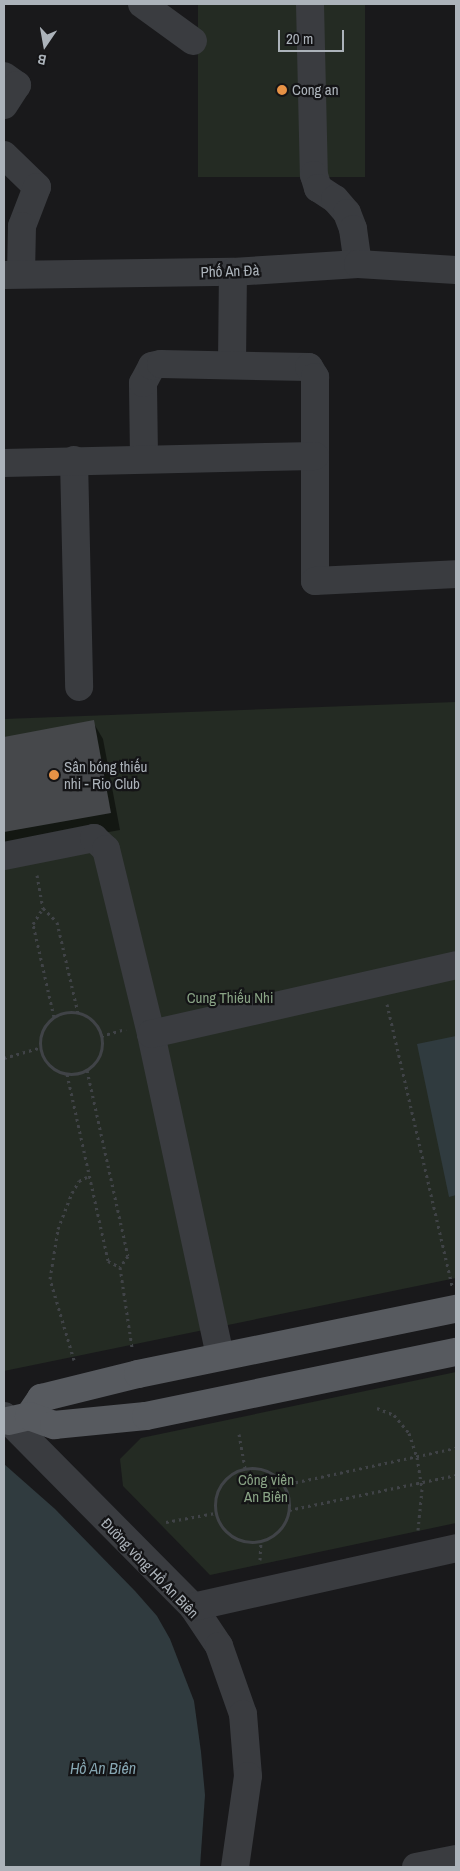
<!DOCTYPE html>
<html>
<head>
<meta charset="utf-8">
<style>
  body { margin:0 }
  #map { position:relative; width:460px; height:1871px; overflow:hidden; background:#19191b; font-family:"Archivo Narrow",sans-serif }
  div>[style] { position:absolute }
  .green>* { inset:0; background:#242b23; transform-origin:0 0 }
  .water>* { inset:0; background:#303b3f }
  .shadow>* { inset:0; background:#0007 }
  .building>* { inset:0; background:#46484b }
  .path>* { height:3px; margin-top:-1.5px; transform-origin:0; background:repeating-linear-gradient(90deg,#404347 0 2.5px,transparent 0 6.5px) }
  .path>.ring { margin:-1.5px; padding:0; box-sizing:content-box; background:none; border:3px solid #404347; border-radius:50% }
  .minor>* { height:28px; margin:-14px; padding:0 14px; transform-origin:14px; border-radius:14px; background:#3a3c40 }
  .major>* { height:28px; margin:-14px; padding:0 14px; transform-origin:14px; border-radius:14px; background:#575a5f }
  .dots>* { width:14px; height:14px; translate:-50% -50%; box-sizing:border-box; border:2px solid #141416; border-radius:50% }
  span { translate:-50% -50%; white-space:nowrap; text-align:center; line-height:1.15; -webkit-text-stroke:4.5px #141416; paint-order:stroke }
  .poi-label { font-size:15px; color:#acb3ba }
  .left { translate:0 -50%; text-align:left }
  .street-label { font-size:15px; color:#acb3ba }
  .park-label { font-size:15px; color:#89a385 }
  .water-label { font-size:16px; color:#86a6b2; font-style:italic }
  .frame { position:absolute; inset:0; border:5px solid #acb3ba; pointer-events:none }
  .north { position:absolute; left:20px; top:20px; width:50px; height:50px; -webkit-text-stroke:4px #141416; paint-order:stroke; rotate:192deg; font-size:14px; font-weight:700; line-height:20px; text-align:center; color:#acb3ba }
  .north::after { content:''; display:block; margin:auto; width:18px; height:22px; background:#acb3ba; clip-path:polygon(50% 0,100% 100%,50% 72%,0 100%) }
  .scale { position:absolute; left:278px; top:30px; width:66px; height:22px; box-sizing:border-box; border:2px solid #acb3ba; border-top:0; padding-left:6px; font-size:15px; line-height:18px; white-space:nowrap; color:#acb3ba; -webkit-text-stroke:4px #141416; paint-order:stroke }
</style>
</head>
<body>
<div id="map">
  <div class="green">
    <i style="left:198px;top:4px;width:167px;height:173px"></i>
    <i style="clip-path:polygon(456px 702px,456px 1278px,4px 1371px,4px 719px)"></i>
    <i style="clip-path:polygon(456px 1372px,456px 1523px,210px 1575px,123px 1486px,120px 1459px,141px 1438px)"></i>
  </div>
  <div class="water">
    <i style="clip-path:polygon(456px 1036px,456px 1195px,449px 1197px,417px 1044px)"></i>
    <i style="clip-path:polygon(4px 1464px,55px 1509px,135px 1591px,157px 1616px,170px 1639px,194px 1701px,201px 1752px,205px 1795px,200px 1867px,4px 1867px)"></i>
  </div>
  <div class="shadow">
    <i style="clip-path:polygon(93px 722px,103px 739px,120px 830px,4px 851px,4px 738px)"></i>
  </div>
  <div class="building">
    <i style="clip-path:polygon(94px 720px,111px 813px,4px 832px,4px 737px)"></i>
  </div>
  <div class="path">
    <i style="left:37px;top:875px;width:34px;rotate:80deg"></i>
    <i style="left:387px;top:1004px;width:289px;rotate:77deg"></i>
    <i class="ring" style="left:40px;top:1012px;width:59px;height:59px"></i>
    <i style="left:54px;top:1017px;width:95px;rotate:-102.7deg"></i>
    <i style="left:33px;top:924px;width:19px;rotate:-58deg"></i>
    <i style="left:43px;top:908px;width:20px;rotate:45deg"></i>
    <i style="left:57px;top:922px;width:93px;rotate:77deg"></i>
    <i style="left:101px;top:1036px;width:26px;rotate:-16deg"></i>
    <i style="left:4px;top:1058px;width:37px;rotate:-16deg"></i>
    <i style="left:87px;top:1070px;width:190px;rotate:77.6deg"></i>
    <i style="left:128px;top:1256px;width:14px;rotate:126deg"></i>
    <i style="left:67px;top:1074px;width:191px;rotate:77.6deg"></i>
    <i style="left:108px;top:1261px;width:13px;rotate:27deg"></i>
    <i style="left:120px;top:1267px;width:81px;rotate:81.5deg"></i>
    <i style="left:74px;top:1360px;width:84px;rotate:-106.5deg"></i>
    <i style="left:50px;top:1279px;width:51px;rotate:-80.9deg"></i>
    <i style="left:58px;top:1229px;width:39px;rotate:-69deg"></i>
    <i style="left:72px;top:1193px;width:14px;rotate:-60deg"></i>
    <i style="left:79px;top:1181px;width:9px;rotate:-27deg"></i>
    <i style="left:377px;top:1408px;width:18px;rotate:22deg"></i>
    <i style="left:394px;top:1415px;width:23px;rotate:50deg"></i>
    <i style="left:409px;top:1433px;width:25px;rotate:72deg"></i>
    <i style="left:417px;top:1457px;width:32px;rotate:81deg"></i>
    <i style="left:422px;top:1489px;width:41px;rotate:95.6deg"></i>
    <i style="left:239px;top:1434px;width:35px;rotate:80deg"></i>
    <i class="ring" style="left:215px;top:1468px;width:71px;height:71px"></i>
    <i style="left:283px;top:1485px;width:177px;rotate:-12.1deg"></i>
    <i style="left:289px;top:1510px;width:171px;rotate:-11.8deg"></i>
    <i style="left:166px;top:1522px;width:50px;rotate:-10.4deg"></i>
    <i style="left:260px;top:1560px;width:18px;rotate:-87deg"></i>
  </div>
  <div class="minor">
    <i style="left:142px;top:4px;width:63px;rotate:36deg"></i>
    <i style="left:310px;top:4px;width:171px;rotate:88.7deg"></i>
    <i style="left:314px;top:175px;width:14px;rotate:73deg"></i>
    <i style="left:318px;top:188px;width:20px;rotate:33deg"></i>
    <i style="left:335px;top:199px;width:18px;rotate:49deg"></i>
    <i style="left:347px;top:213px;width:17px;rotate:69deg"></i>
    <i style="left:353px;top:229px;width:35px;rotate:82deg"></i>
    <i style="left:4px;top:76px;width:16px;rotate:35deg"></i>
    <i style="left:17px;top:85px;width:24px;rotate:123deg"></i>
    <i style="left:4px;top:155px;width:46px;rotate:44.1deg"></i>
    <i style="left:37px;top:187px;width:42px;rotate:111deg"></i>
    <i style="left:22px;top:226px;width:48px;rotate:91.2deg"></i>
    <i style="left:4px;top:275px;width:229px;rotate:-0.8deg"></i>
    <i style="left:233px;top:272px;width:125px;rotate:-3.7deg"></i>
    <i style="left:358px;top:264px;width:98px;rotate:3.5deg"></i>
    <i style="left:232px;top:364px;width:92px;rotate:-89.4deg"></i>
    <i style="left:144px;top:457px;width:74px;rotate:-90.8deg"></i>
    <i style="left:143px;top:383px;width:19px;rotate:-62deg"></i>
    <i style="left:152px;top:366px;width:9px;rotate:-13deg"></i>
    <i style="left:161px;top:364px;width:148px;rotate:1.2deg"></i>
    <i style="left:309px;top:367px;width:12px;rotate:59deg"></i>
    <i style="left:315px;top:377px;width:204px;rotate:90deg"></i>
    <i style="left:315px;top:581px;width:141px;rotate:-2.8deg"></i>
    <i style="left:74px;top:460px;width:227px;rotate:88.7deg"></i>
    <i style="left:4px;top:463px;width:311px;rotate:-1.3deg"></i>
    <i style="left:4px;top:856px;width:92px;rotate:-11.3deg"></i>
    <i style="left:94px;top:838px;width:16px;rotate:43deg"></i>
    <i style="left:106px;top:849px;width:190px;rotate:76.3deg"></i>
    <i style="left:151px;top:1034px;width:330px;rotate:77.9deg"></i>
    <i style="left:151px;top:1034px;width:313px;rotate:-12.7deg"></i>
    <i style="left:4px;top:1416px;width:269px;rotate:45.3deg"></i>
    <i style="left:193px;top:1607px;width:47px;rotate:56.3deg"></i>
    <i style="left:219px;top:1646px;width:72px;rotate:70.6deg"></i>
    <i style="left:243px;top:1714px;width:62px;rotate:85.4deg"></i>
    <i style="left:248px;top:1776px;width:92px;rotate:98.1deg"></i>
    <i style="left:193px;top:1607px;width:270px;rotate:-12.6deg"></i>
    <i style="left:416px;top:1867px;width:41px;rotate:-11.3deg"></i>
  </div>
  <div class="major">
    <i style="left:29px;top:1416px;width:22px;rotate:-56deg"></i>
    <i style="left:41px;top:1398px;width:100px;rotate:-13.9deg"></i>
    <i style="left:138px;top:1374px;width:325px;rotate:-11.6deg"></i>
    <i style="left:8px;top:1421px;width:22px;rotate:-13deg"></i>
    <i style="left:29px;top:1416px;width:27px;rotate:20deg"></i>
    <i style="left:54px;top:1425px;width:92px;rotate:-5.6deg"></i>
    <i style="left:146px;top:1416px;width:317px;rotate:-11.7deg"></i>
  </div>
  <div class="dots">
    <i style="left:282px;top:90px;background:#e79245"></i>
    <i style="left:54px;top:775px;background:#e79245"></i>
  </div>
  <div class="poi-label">
    <span class="left" style="left:292px;top:90px">Cong an</span>
    <span class="left" style="left:64px;top:775px">Sân bóng thiếu<br>nhi - Rio Club</span>
  </div>
  <div class="street-label">
    <span style="left:230px;top:271px;rotate:-2deg">Phố An Đà</span>
    <span style="left:150px;top:1568px;rotate:46deg">Đường vòng Hồ An Biên</span>
  </div>
  <div class="park-label">
    <span style="left:230px;top:998px">Cung Thiếu Nhi</span>
    <span style="left:266px;top:1488px">Công viên<br>An Biên</span>
  </div>
  <div class="water-label">
    <span style="left:103px;top:1768px">Hồ An Biên</span>
  </div>
  <div class="frame"></div>
  <div class="north">B</div>
  <div class="scale">20 m</div>
</div>
</body>
</html>
